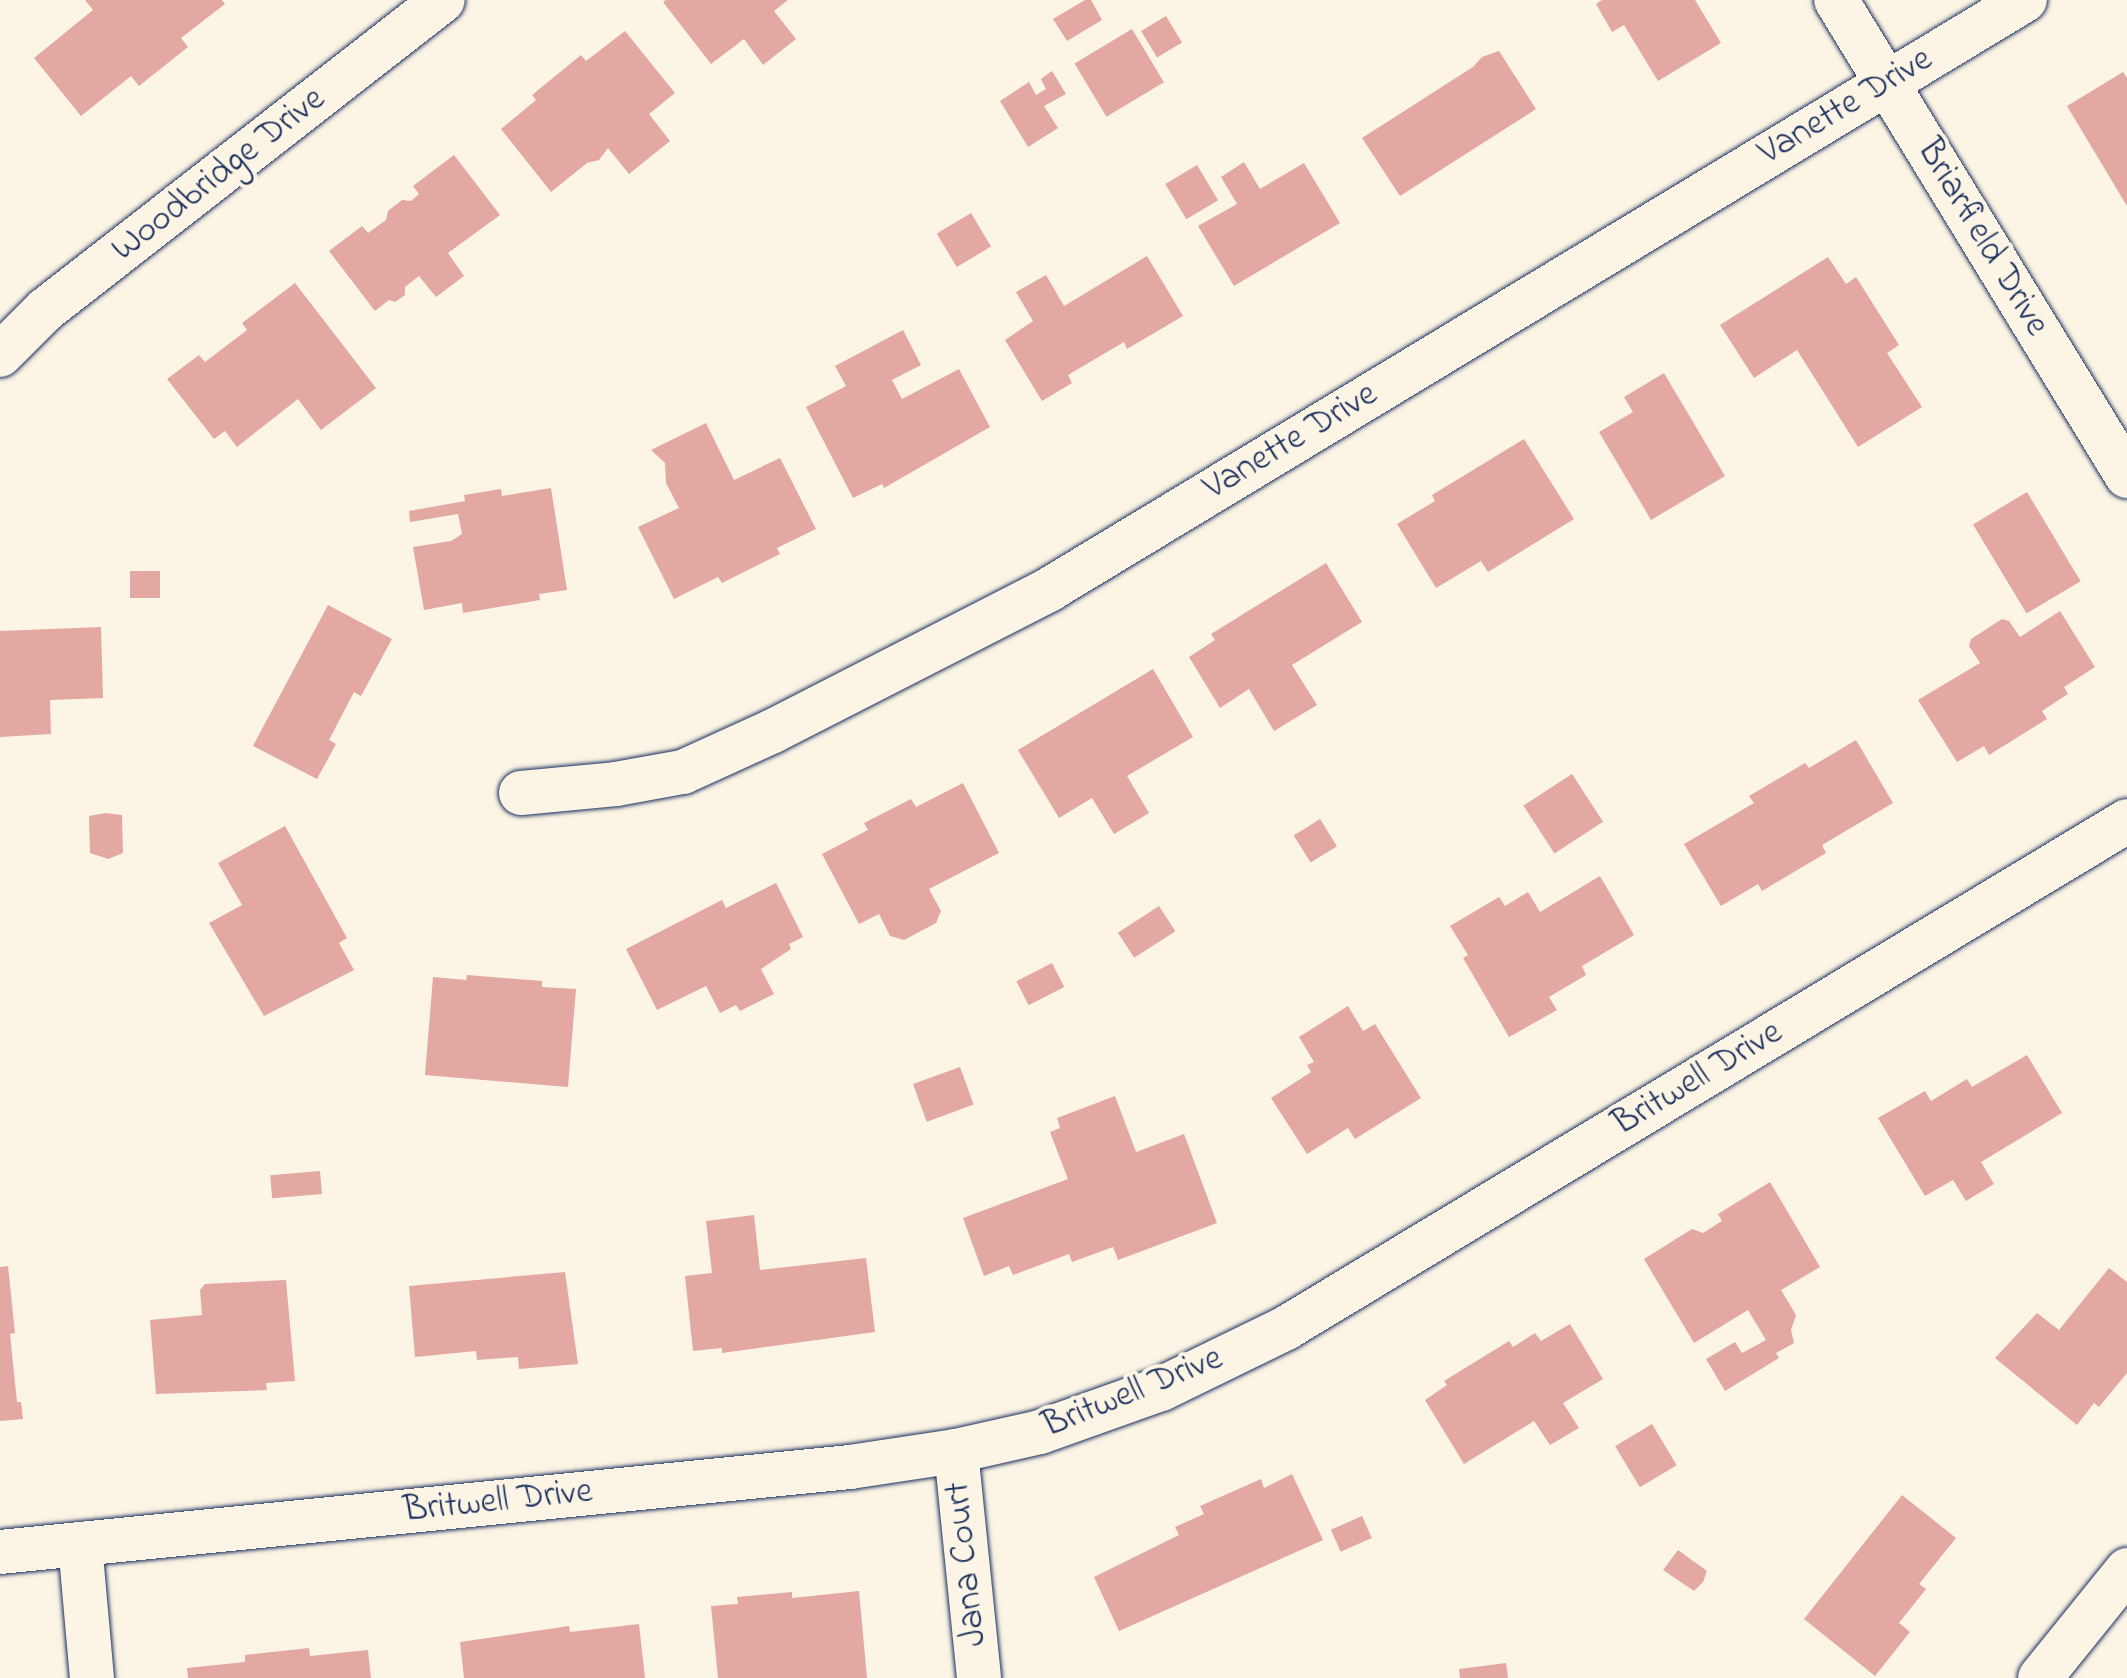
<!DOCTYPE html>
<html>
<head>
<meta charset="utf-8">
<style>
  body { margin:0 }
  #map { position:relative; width:2127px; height:1678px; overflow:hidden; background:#fcf5e5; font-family:"Indie Flower",sans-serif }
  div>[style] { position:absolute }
  .building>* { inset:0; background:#e3a8a1; transform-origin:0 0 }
  .roads { filter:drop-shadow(0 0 2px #1b2f5e) drop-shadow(0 0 2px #1b2f5e) }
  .minor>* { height:44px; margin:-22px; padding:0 22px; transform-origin:22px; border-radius:22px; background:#fcf5e5 }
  span { translate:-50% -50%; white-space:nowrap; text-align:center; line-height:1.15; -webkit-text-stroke:8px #fcf5e5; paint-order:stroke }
  .street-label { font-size:36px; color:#1b2f5e }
</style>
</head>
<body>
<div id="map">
  <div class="building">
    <i style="clip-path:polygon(85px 0,222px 0,225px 4px,181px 38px,188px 47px,139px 86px,131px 76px,81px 116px,34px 58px,93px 10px)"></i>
    <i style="clip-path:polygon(666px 0,788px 0,774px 11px,796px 39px,763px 65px,744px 39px,711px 64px,663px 2px)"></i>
    <i style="clip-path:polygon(1085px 0,1091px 0,1102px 20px,1067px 41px,1053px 19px)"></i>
    <i style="clip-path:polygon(1602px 0,1695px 0,1721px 43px,1658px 81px,1624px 25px,1612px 32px,1596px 4px)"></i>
    <i style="left:1166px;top:16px;width:31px;height:29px;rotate:59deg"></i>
    <i style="left:1132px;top:29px;width:62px;height:67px;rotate:59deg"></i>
    <i style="clip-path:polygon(625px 31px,675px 93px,649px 114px,670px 141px,629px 174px,608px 148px,599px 160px,587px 163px,551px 192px,501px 129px,536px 100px,532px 95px,581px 55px,586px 61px)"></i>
    <i style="clip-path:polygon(1499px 51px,1536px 109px,1400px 196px,1362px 138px,1473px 67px,1482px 57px)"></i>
    <i style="clip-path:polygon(1052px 71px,1066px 94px,1044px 106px,1058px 128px,1028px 147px,1000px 101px,1029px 82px,1036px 95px,1046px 89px,1041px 79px)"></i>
    <i style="clip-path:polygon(2123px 72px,2127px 78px,2127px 206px,2067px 106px)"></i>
    <i style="clip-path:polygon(454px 155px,500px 215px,448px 253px,464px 276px,436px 297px,419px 276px,405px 287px,405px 295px,395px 302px,389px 300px,375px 311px,329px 251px,362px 226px,368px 233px,386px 220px,388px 211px,402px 200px,411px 201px,419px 194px,413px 186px)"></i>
    <i style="clip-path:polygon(1244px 162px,1260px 189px,1304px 163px,1340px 223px,1234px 286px,1198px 226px,1237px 204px,1221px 177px)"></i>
    <i style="left:1197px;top:165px;width:41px;height:37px;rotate:59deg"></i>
    <i style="left:971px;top:213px;width:39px;height:40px;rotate:59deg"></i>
    <i style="clip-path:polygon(1147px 256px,1183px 316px,1127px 349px,1124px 342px,1068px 375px,1072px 383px,1042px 401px,1005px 340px,1033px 321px,1016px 292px,1046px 275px,1064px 306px)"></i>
    <i style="clip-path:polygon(1828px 257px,1846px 284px,1856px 277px,1899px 345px,1887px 353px,1922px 407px,1858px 447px,1797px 350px,1754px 378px,1720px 325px)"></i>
    <i style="clip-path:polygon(295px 283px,376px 388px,321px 430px,298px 399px,237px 447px,225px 431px,214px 439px,167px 379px,199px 355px,205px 362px,247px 330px,242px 323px)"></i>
    <i style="clip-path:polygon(903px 330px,921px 365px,892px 380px,902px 399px,959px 369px,990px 427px,884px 488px,882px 484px,853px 498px,806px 407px,846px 386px,835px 366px)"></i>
    <i style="clip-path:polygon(1664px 373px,1725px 476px,1651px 520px,1599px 432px,1633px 412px,1624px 397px)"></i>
    <i style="clip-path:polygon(706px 423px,734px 480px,780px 458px,816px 529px,777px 548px,780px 554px,722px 583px,718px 577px,674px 599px,638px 527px,679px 508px,666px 483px,665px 463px,651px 450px)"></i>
    <i style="clip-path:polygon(1524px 439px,1574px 519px,1488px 572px,1481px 561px,1436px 588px,1397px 524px,1435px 501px,1432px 495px)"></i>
    <i style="clip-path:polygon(551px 488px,567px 590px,539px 594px,540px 600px,463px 613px,462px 603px,424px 610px,413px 547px,451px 541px,462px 534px,458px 514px,410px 522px,409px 511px,465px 501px,464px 495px,501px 489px,502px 496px)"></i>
    <i style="left:2027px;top:492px;width:104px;height:63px;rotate:59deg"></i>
    <i style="clip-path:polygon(1326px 563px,1362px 622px,1292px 665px,1317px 705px,1274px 731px,1249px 689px,1220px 708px,1189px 657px,1215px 640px,1211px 634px)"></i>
    <i style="left:130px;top:571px;width:30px;height:27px"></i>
    <i style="clip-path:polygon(328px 605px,392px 639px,361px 696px,354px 692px,329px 740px,336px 744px,317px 779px,253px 746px)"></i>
    <i style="clip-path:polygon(2060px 611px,2095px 667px,2064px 687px,2068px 694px,2042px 711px,2047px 719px,1989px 755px,1984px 746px,1957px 762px,1918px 700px,1980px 663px,1969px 646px,1971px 639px,2002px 619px,2009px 621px,2020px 637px)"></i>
    <i style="clip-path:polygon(101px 627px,103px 698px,50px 700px,51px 734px,0 737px,0 631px)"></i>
    <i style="clip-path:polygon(1153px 669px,1193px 737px,1127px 776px,1149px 813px,1114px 834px,1092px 798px,1059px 818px,1018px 750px)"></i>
    <i style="clip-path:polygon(1856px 740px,1893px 803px,1822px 845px,1826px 853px,1762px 891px,1758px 884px,1721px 906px,1684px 844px,1754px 803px,1749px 796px,1805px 763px,1809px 768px)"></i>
    <i style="left:1572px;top:774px;width:57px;height:58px;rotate:57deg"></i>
    <i style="clip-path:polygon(963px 783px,999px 853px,929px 889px,941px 911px,936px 923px,904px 940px,890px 936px,879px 914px,859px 924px,822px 854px,868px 830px,864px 823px,911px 799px,916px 807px)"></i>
    <i style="clip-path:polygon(106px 813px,122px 815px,123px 853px,108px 859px,90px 853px,89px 816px)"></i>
    <i style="left:1320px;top:819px;width:32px;height:31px;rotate:58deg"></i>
    <i style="clip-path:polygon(285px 826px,347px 938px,339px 943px,354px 970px,264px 1016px,209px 923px,242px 905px,218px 863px)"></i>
    <i style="clip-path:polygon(1600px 876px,1634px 935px,1582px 966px,1586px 975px,1549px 997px,1557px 1010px,1509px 1037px,1463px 958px,1468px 955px,1450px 926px,1499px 897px,1505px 906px,1528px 892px,1540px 912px)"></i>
    <i style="clip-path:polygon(776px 883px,803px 937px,789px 944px,791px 949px,761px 969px,774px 994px,740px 1011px,736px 1005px,720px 1013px,706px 986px,657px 1010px,626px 949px,722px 900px,726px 908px)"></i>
    <i style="left:1159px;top:906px;width:30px;height:49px;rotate:57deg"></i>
    <i style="left:1052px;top:963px;width:27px;height:40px;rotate:63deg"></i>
    <i style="clip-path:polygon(467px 975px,542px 981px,542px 987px,576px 989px,568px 1087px,425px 1075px,433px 977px,466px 980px)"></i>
    <i style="clip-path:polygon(1348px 1006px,1363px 1031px,1375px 1024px,1421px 1098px,1355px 1139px,1348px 1128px,1307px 1154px,1271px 1098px,1311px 1072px,1307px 1065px,1314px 1062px,1299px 1037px)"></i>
    <i style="clip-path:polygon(2027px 1055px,2062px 1113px,1981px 1162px,1994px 1184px,1966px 1201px,1953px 1180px,1925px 1196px,1878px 1118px,1925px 1091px,1931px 1101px,1967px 1079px,1972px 1087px)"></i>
    <i style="left:960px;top:1067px;width:40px;height:50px;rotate:70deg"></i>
    <i style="clip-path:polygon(1115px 1096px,1136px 1152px,1184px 1134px,1217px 1223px,1118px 1260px,1113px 1247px,1072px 1262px,1069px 1254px,1013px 1275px,1009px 1266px,984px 1276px,963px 1218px,1068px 1179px,1050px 1132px,1060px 1128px,1057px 1118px)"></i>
    <i style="left:320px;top:1171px;width:23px;height:50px;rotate:85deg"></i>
    <i style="clip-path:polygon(1770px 1182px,1820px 1267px,1781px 1290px,1796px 1315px,1791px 1330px,1794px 1343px,1776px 1353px,1779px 1358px,1725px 1391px,1706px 1359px,1735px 1342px,1742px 1353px,1766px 1340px,1748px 1310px,1694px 1343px,1644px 1259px,1692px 1229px,1703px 1233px,1722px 1221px,1718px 1214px)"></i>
    <i style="clip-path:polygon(754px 1215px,760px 1270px,866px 1258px,875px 1332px,722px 1353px,722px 1348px,693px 1351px,685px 1276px,712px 1273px,706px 1221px)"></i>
    <i style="clip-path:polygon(8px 1266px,15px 1333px,10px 1334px,17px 1402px,21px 1402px,23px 1419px,0 1421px,0 1267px)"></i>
    <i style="clip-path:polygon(2109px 1268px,2127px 1282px,2127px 1373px,2099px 1407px,2094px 1403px,2077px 1425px,1995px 1358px,2037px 1313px,2059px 1330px)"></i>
    <i style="clip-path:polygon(565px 1272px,578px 1364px,519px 1369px,518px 1357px,477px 1360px,476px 1351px,415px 1357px,409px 1286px)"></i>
    <i style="clip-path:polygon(286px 1280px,295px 1381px,266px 1383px,267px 1390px,156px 1394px,150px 1320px,202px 1315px,200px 1290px,205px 1284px)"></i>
    <i style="clip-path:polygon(1570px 1324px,1603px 1379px,1563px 1403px,1579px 1428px,1550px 1445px,1534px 1421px,1464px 1464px,1425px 1400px,1447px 1385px,1444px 1381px,1509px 1341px,1513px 1347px,1535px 1333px,1541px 1341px)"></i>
    <i style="left:1652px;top:1424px;width:48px;height:43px;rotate:59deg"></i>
    <i style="clip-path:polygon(1292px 1474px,1323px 1540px,1119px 1631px,1094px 1577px,1179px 1535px,1175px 1527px,1204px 1514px,1200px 1506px,1261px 1479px,1264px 1488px)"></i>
    <i style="clip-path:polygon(1902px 1495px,1956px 1538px,1919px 1584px,1926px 1589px,1899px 1623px,1910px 1632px,1875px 1676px,1804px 1619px)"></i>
    <i style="left:1362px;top:1516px;width:24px;height:34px;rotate:66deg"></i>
    <i style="clip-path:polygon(1678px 1550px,1707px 1571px,1703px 1582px,1694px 1591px,1663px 1570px)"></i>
    <i style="clip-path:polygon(859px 1591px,867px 1678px,718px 1678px,711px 1606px,738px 1604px,737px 1597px,792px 1592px,792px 1598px)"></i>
    <i style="clip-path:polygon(639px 1624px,645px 1678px,464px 1678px,460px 1642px,569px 1626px,570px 1632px)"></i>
    <i style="clip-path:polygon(309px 1648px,310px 1656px,368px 1650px,371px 1678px,188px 1678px,187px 1668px,245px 1662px,245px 1655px)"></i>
    <i style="clip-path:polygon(1506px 1663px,1508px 1678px,1460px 1678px,1459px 1669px)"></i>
  </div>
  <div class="roads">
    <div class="minor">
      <i style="left:1836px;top:0;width:558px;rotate:58.56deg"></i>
      <i style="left:0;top:355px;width:64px;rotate:-45deg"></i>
      <i style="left:45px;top:310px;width:504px;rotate:-37.91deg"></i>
      <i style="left:521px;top:793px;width:95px;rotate:-5.4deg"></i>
      <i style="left:616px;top:784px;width:68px;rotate:-10.2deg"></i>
      <i style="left:683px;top:772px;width:99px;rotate:-24.5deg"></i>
      <i style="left:773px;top:731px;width:311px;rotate:-27.1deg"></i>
      <i style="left:1050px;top:589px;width:1139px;rotate:-31.14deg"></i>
      <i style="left:956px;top:1451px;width:228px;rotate:84.2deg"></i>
      <i style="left:80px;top:1544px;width:135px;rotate:84.9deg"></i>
      <i style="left:0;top:1552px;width:854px;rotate:-5.71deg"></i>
      <i style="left:850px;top:1467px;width:107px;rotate:-8.6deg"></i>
      <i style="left:956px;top:1451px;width:86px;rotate:-12.7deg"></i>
      <i style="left:1040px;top:1432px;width:128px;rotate:-19.6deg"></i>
      <i style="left:1161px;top:1389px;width:139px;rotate:-26deg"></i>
      <i style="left:1286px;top:1328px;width:982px;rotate:-31.08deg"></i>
      <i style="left:2040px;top:1678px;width:139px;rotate:-51.1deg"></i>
    </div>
  </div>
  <div class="street-label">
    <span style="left:1846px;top:107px;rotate:-31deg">Vanette Drive</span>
    <span style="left:219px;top:175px;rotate:-38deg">Woodbridge Drive</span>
    <span style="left:1982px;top:238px;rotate:59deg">Briarfield Drive</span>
    <span style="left:1291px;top:442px;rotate:-31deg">Vanette Drive</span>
    <span style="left:1698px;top:1079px;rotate:-31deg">Britwell Drive</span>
    <span style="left:1133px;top:1393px;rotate:-22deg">Britwell Drive</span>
    <span style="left:498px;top:1502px;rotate:-6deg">Britwell Drive</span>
    <span style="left:967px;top:1564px;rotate:-96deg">Jana Court</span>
  </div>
</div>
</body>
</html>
